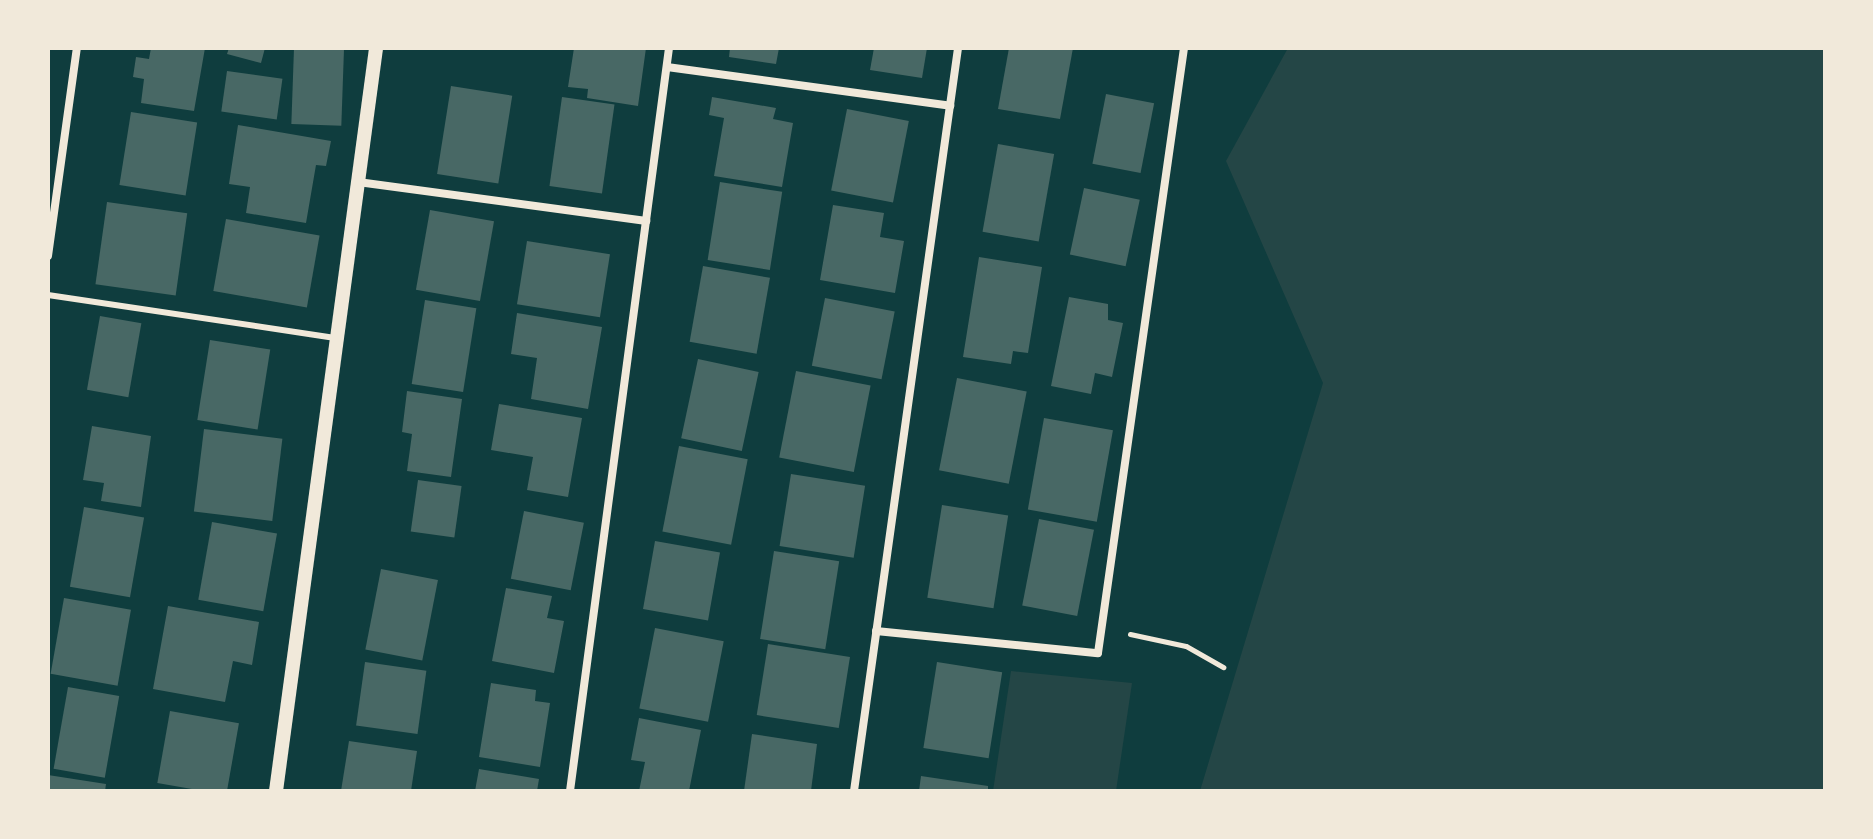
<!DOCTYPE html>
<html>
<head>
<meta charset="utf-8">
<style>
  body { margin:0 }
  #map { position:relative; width:1873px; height:839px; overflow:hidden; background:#0f3d3e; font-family:"Nunito Sans",sans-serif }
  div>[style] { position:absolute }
  .green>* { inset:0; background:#244646 }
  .building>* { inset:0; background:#486865; transform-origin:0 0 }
  .path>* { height:5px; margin:-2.5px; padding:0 2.5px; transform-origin:2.5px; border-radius:2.5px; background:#f1e9da }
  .service>* { height:6px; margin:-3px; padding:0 3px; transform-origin:3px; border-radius:3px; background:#f1e9da }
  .minor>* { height:8px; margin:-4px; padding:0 4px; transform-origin:4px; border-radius:4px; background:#f1e9da }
  .tertiary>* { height:14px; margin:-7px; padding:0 7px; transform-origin:7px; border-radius:7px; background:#f1e9da }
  span { translate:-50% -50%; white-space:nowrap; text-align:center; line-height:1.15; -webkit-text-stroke:6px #f1e9da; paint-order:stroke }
  .frame { position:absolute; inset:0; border:50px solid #f1e9da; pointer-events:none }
</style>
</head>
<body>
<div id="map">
  <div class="green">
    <i style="clip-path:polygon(1288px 48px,1825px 48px,1825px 791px,1200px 791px,1323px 383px,1226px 161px)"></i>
    <i style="clip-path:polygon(1011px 671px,1132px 683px,1116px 791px,993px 791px)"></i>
  </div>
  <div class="building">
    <i style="clip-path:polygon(151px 48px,205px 48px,194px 111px,141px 103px,144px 79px,133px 77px,136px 57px,149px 59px)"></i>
    <i style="clip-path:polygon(229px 48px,265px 48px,261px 63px,227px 54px)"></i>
    <i style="left:294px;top:48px;width:50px;height:76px;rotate:2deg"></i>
    <i style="clip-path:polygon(574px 48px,646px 48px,638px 106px,587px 98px,588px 89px,568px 87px)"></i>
    <i style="clip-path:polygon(730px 48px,779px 48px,776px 64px,729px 57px)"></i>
    <i style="clip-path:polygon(874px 48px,927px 48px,922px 78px,870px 70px)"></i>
    <i style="clip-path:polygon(1009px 48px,1073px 48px,1060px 119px,998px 109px)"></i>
    <i style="left:227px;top:71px;width:56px;height:41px;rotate:8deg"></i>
    <i style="left:451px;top:86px;width:62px;height:89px;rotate:9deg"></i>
    <i style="left:1106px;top:94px;width:49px;height:71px;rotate:11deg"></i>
    <i style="left:562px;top:97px;width:53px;height:90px;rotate:8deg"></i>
    <i style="clip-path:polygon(712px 97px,776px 108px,773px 119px,793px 123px,782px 187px,714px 176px,724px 118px,709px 115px)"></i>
    <i style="left:847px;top:109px;width:63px;height:83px;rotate:11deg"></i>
    <i style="left:131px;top:112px;width:67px;height:74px;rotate:9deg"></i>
    <i style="clip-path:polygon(238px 125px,331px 141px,326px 166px,316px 165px,306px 223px,246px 213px,250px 187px,229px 184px)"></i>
    <i style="left:998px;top:144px;width:57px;height:89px;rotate:10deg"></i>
    <i style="left:720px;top:182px;width:63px;height:79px;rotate:9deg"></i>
    <i style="left:1084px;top:188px;width:57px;height:68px;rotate:12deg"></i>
    <i style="left:107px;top:202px;width:81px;height:83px;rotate:8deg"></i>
    <i style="clip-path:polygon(833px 205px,884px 213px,880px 237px,904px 241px,895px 293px,820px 280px)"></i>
    <i style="left:430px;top:210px;width:65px;height:81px;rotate:10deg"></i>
    <i style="left:226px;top:219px;width:95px;height:73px;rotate:10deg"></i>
    <i style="left:527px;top:241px;width:84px;height:64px;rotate:9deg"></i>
    <i style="clip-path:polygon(979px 257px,1042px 267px,1028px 353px,1013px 351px,1011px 364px,963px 357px)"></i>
    <i style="left:703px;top:266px;width:68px;height:77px;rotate:10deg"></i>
    <i style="clip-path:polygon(1069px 297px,1108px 304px,1108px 320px,1123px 323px,1112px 377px,1095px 373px,1091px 394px,1051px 386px)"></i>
    <i style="left:825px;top:298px;width:71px;height:69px;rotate:11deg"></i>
    <i style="left:425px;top:300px;width:52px;height:85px;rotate:9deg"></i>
    <i style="clip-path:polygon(517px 313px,602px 327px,588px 409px,531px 399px,537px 358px,511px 354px)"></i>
    <i style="left:100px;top:316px;width:42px;height:75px;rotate:10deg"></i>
    <i style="left:210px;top:340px;width:61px;height:81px;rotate:9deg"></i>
    <i style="left:698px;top:359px;width:62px;height:81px;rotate:12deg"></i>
    <i style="left:796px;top:371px;width:76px;height:88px;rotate:11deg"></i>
    <i style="left:957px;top:378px;width:71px;height:94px;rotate:11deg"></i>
    <i style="clip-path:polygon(407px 391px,462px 399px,451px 477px,407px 471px,412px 434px,402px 432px)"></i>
    <i style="clip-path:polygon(499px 404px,582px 418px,568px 497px,527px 490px,533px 457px,491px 450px)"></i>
    <i style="left:1044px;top:418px;width:70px;height:93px;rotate:10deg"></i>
    <i style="clip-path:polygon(92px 426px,151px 436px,141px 507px,101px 501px,104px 483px,83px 480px)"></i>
    <i style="left:204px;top:429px;width:79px;height:83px;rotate:7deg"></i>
    <i style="left:679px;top:446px;width:70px;height:87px;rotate:11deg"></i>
    <i style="left:791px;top:474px;width:75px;height:73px;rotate:9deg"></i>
    <i style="left:418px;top:480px;width:44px;height:52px;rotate:8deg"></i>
    <i style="left:942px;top:505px;width:67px;height:94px;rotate:9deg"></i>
    <i style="left:84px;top:507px;width:61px;height:81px;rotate:10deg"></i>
    <i style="left:524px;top:511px;width:61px;height:69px;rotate:11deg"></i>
    <i style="left:1039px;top:519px;width:56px;height:88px;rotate:11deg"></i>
    <i style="left:212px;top:522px;width:66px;height:79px;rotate:10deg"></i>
    <i style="left:655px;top:541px;width:66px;height:69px;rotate:10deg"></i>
    <i style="left:774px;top:551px;width:66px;height:89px;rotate:9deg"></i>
    <i style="left:381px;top:569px;width:58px;height:82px;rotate:11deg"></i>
    <i style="clip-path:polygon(506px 588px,552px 596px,547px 618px,564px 621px,554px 673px,492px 661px)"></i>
    <i style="left:64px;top:598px;width:68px;height:77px;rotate:10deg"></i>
    <i style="clip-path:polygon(168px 606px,259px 622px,252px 665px,233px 661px,225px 702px,153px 689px)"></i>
    <i style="left:655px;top:628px;width:70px;height:82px;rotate:11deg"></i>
    <i style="left:768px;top:644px;width:83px;height:72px;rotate:9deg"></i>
    <i style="left:365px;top:662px;width:62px;height:64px;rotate:8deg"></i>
    <i style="left:937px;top:662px;width:66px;height:87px;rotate:9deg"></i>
    <i style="clip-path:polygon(491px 683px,536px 690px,535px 701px,550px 703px,540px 767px,479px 757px)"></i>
    <i style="left:68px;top:687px;width:52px;height:83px;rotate:10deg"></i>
    <i style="left:170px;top:711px;width:70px;height:73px;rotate:10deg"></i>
    <i style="clip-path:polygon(639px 718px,701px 730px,689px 791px,639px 791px,645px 762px,631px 760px)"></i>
    <i style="clip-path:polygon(752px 734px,817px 744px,811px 791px,744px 791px)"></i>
    <i style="clip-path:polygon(349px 741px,417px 751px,411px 791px,341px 791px)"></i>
    <i style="clip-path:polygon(479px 769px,539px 779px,537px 791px,475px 791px)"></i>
    <i style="clip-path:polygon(48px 775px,106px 784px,105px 791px,48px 791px)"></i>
    <i style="clip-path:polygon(921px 776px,988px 786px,988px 791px,919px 791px)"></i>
  </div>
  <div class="path">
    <i style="left:1130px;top:634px;width:57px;rotate:12.1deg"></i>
    <i style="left:1186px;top:646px;width:43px;rotate:29.6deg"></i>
  </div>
  <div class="service">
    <i style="left:48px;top:295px;width:292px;rotate:8.5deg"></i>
  </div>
  <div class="minor">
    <i style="left:667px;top:67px;width:286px;rotate:7.8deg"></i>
    <i style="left:358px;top:182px;width:291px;rotate:7.7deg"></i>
    <i style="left:48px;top:256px;width:210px;rotate:-82.1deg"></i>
    <i style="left:876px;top:631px;width:223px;rotate:5.7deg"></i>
    <i style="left:1098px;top:653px;width:611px;rotate:-81.91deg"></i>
    <i style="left:570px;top:791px;width:750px;rotate:-82.41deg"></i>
    <i style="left:854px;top:791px;width:750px;rotate:-82.03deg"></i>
  </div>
  <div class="tertiary">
    <i style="left:276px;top:791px;width:750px;rotate:-82.33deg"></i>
  </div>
  <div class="frame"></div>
</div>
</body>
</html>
